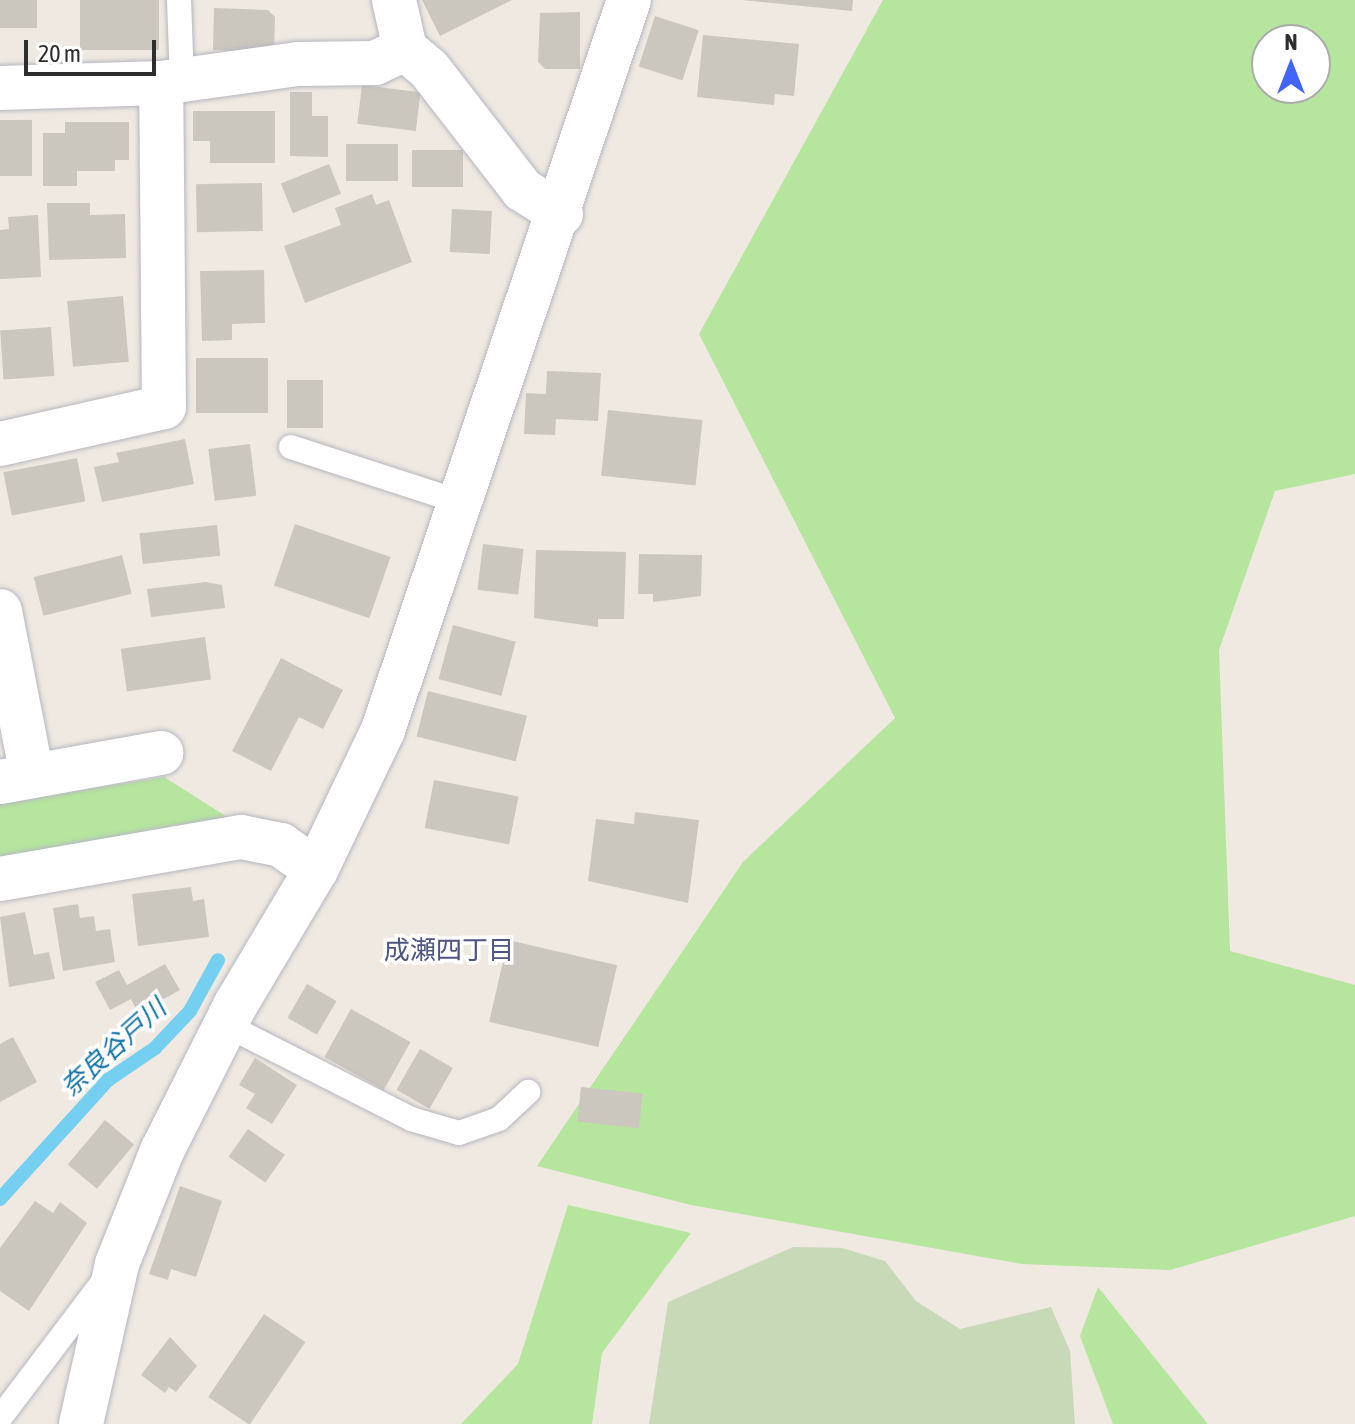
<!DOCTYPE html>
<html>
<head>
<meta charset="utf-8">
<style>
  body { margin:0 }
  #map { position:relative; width:1355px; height:1424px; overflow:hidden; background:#efe9e1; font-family:"Asap Condensed","Noto Sans JP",sans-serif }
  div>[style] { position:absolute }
  .green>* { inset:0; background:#b6e59e }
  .cemetery>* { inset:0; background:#c8d9b8 }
  .stream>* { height:14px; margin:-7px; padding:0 7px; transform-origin:7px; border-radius:7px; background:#75cff0 }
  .building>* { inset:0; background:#cbc7bf; transform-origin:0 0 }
  .roads { filter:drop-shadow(0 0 2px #b4b7c1) drop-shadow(0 0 2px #b4b7c1) }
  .service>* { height:24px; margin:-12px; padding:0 12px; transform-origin:12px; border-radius:12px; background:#fff }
  .minor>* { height:44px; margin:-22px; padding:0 22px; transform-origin:22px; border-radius:22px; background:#fff }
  span { translate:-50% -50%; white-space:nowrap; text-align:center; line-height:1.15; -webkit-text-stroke:7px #fff; paint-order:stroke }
  .neighbourhood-label { font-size:26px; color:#4d5680 }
  .water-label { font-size:26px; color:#0d6fa3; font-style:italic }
  .north { position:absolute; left:1251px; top:24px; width:80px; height:80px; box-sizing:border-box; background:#fff; border:2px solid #ababab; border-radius:50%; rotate:0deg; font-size:22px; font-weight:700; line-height:32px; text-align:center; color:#2e2e2e }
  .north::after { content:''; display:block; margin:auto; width:28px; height:36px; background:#4264fb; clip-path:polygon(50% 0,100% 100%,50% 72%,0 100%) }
  .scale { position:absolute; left:24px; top:40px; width:132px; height:36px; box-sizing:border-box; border:4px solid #2e2e2e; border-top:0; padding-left:10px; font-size:24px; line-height:28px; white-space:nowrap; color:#2e2e2e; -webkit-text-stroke:6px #fff; paint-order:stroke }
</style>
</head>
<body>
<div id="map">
  <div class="green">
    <i style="clip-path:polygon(evenodd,883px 0,1355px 0,1355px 474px,1275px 491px,1219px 650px,1230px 951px,1355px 985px,1355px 1216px,1170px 1270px,1022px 1264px,691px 1205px,537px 1166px,743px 862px,895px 718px,699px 334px,883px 0,1267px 40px,1315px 40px,1315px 88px,1267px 88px,1267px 40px)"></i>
    <i style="clip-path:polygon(164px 777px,232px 820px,0 861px,0 803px)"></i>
    <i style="clip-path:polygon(568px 1205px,691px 1233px,602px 1353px,592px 1424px,461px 1424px,518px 1364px)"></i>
    <i style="clip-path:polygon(1098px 1287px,1207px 1423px,1207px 1424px,1113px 1424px,1080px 1336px)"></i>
  </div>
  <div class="cemetery">
    <i style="clip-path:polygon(793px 1247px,842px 1248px,885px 1261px,916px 1301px,960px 1329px,1051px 1307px,1070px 1351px,1075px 1424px,649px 1424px,668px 1302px)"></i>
  </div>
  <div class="stream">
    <i style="left:0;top:1199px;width:161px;rotate:-47.8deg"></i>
    <i style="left:108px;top:1080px;width:57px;rotate:-34.2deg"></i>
    <i style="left:155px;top:1048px;width:51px;rotate:-46.6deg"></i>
    <i style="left:190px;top:1011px;width:58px;rotate:-61.2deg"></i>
  </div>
  <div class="building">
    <i style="left:0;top:0;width:37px;height:28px"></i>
    <i style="left:80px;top:0;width:79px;height:50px"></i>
    <i style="clip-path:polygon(422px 0,512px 0,440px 36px)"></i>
    <i style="clip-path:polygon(742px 0,853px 0,852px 11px)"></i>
    <i style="clip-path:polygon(214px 8px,268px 10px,275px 17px,274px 52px,213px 50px)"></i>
    <i style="clip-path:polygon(580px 12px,580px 69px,545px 69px,538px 62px,540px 13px)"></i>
    <i style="left:655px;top:16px;width:46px;height:53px;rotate:18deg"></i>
    <i style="clip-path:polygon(703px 35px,799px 44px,794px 96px,775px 94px,774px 105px,697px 97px)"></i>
    <i style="left:362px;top:85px;width:59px;height:39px;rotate:7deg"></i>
    <i style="clip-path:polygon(290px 92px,312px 92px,312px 116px,328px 116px,328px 157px,290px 156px)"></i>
    <i style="clip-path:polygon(193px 111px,275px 111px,275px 163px,210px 163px,210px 141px,193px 141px)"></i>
    <i style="left:0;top:120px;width:32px;height:56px"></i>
    <i style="clip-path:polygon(65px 122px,129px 122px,129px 160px,115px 160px,115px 171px,77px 171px,77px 186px,43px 186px,43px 133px,65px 133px)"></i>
    <i style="left:346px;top:144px;width:52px;height:37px"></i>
    <i style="left:412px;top:150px;width:51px;height:37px"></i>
    <i style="left:329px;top:164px;width:32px;height:52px;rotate:68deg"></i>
    <i style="left:262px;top:183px;width:48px;height:66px;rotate:89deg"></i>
    <i style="clip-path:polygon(372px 194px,376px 205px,389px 200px,412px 262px,305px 303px,284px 246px,341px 225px,335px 208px)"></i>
    <i style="clip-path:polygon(47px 203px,90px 203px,90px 215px,125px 214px,126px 258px,49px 260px)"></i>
    <i style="left:452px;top:209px;width:40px;height:43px;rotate:3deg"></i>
    <i style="clip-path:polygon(38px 215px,41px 277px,0 279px,0 230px,9px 229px,8px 217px)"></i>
    <i style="clip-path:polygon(264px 270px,265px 323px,232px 324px,232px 340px,202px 341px,200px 271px)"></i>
    <i style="left:123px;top:296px;width:66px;height:56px;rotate:85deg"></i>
    <i style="left:51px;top:327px;width:49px;height:51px;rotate:86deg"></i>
    <i style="left:196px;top:358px;width:72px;height:55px"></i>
    <i style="clip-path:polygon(547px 371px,601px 373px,598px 421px,556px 419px,555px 435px,524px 434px,526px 393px,546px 394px)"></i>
    <i style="left:287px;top:380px;width:36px;height:48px"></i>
    <i style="left:608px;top:410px;width:95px;height:66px;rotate:6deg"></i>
    <i style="clip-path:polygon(185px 439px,194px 484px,102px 502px,94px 467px,119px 462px,116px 453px)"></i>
    <i style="left:250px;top:444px;width:52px;height:42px;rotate:83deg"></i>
    <i style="left:77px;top:458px;width:44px;height:75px;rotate:79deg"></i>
    <i style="left:295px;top:524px;width:101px;height:65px;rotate:19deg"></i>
    <i style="left:217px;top:525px;width:31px;height:78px;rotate:84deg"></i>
    <i style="left:483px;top:544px;width:41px;height:46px;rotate:7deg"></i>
    <i style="clip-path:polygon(536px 550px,626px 552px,624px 619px,598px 619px,598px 627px,534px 618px)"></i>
    <i style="clip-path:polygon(639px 554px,702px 555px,701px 596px,653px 602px,653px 594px,638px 594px)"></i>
    <i style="left:122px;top:555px;width:40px;height:91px;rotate:76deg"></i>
    <i style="clip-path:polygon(206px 582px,222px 585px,225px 608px,151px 617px,147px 589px)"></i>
    <i style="left:453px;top:625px;width:65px;height:56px;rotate:15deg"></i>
    <i style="left:205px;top:637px;width:43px;height:85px;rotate:82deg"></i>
    <i style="clip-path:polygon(281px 658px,343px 690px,323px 729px,299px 717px,271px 771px,232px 751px)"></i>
    <i style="left:428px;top:691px;width:102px;height:47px;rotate:14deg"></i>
    <i style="left:434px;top:780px;width:86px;height:49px;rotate:11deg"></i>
    <i style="clip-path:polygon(635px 812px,699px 820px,688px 903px,588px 881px,596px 819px,634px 824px)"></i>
    <i style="clip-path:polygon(191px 887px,193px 901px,204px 899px,209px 937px,138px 946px,132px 894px)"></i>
    <i style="clip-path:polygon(78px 904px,80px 918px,94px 916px,96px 931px,110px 929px,115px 962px,63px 971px,53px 908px)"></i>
    <i style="clip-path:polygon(25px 912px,34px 955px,49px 952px,55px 979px,9px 987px,0 917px)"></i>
    <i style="left:508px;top:940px;width:112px;height:84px;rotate:13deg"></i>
    <i style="clip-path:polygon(165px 964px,180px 990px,138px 1013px,131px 999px,110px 1010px,95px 982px,119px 970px,127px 985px)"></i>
    <i style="left:307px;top:984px;width:34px;height:39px;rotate:30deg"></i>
    <i style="left:351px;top:1009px;width:68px;height:55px;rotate:29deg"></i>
    <i style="clip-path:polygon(13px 1037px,37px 1082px,0 1102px,0 1044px)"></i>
    <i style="left:420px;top:1049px;width:38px;height:47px;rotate:30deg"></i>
    <i style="clip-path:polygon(255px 1058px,297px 1085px,272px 1124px,246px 1108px,255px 1094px,239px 1085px)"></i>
    <i style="left:581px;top:1087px;width:62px;height:35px;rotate:6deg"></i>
    <i style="left:105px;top:1120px;width:38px;height:58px;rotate:40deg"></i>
    <i style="left:248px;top:1129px;width:45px;height:34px;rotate:35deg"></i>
    <i style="clip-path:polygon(180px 1186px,222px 1201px,196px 1277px,171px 1269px,168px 1280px,149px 1274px)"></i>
    <i style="clip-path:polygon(35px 1201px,53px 1213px,60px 1202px,87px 1223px,29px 1311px,0 1291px,0 1248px)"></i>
    <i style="left:264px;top:1314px;width:50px;height:100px;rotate:34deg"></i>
    <i style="clip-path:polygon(170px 1337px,197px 1366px,176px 1392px,169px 1387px,165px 1393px,141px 1375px)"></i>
  </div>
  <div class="roads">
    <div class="service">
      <i style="left:179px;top:0;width:81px;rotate:87.9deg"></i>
      <i style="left:291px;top:447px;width:181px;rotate:18deg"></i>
      <i style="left:226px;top:1025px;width:208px;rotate:26.9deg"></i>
      <i style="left:411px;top:1119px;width:50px;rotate:16.3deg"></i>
      <i style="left:459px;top:1133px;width:42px;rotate:-19.3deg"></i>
      <i style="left:499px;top:1119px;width:40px;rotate:-43deg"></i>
      <i style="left:0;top:1418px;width:171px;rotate:-52.9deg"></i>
    </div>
    <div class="minor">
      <i style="left:394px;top:0;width:50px;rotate:77.3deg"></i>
      <i style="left:405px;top:49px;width:31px;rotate:40deg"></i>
      <i style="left:429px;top:69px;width:153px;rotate:52.2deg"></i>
      <i style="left:523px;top:190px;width:45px;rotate:32.3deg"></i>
      <i style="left:0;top:88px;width:161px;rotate:-1.8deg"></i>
      <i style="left:161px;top:83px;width:138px;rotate:-7.9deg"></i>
      <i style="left:298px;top:64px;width:77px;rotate:-0.7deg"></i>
      <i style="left:375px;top:63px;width:33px;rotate:-25deg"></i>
      <i style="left:0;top:444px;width:168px;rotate:-12.7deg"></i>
      <i style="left:164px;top:407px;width:324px;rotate:-90.5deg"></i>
      <i style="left:0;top:611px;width:168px;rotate:79deg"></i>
      <i style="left:0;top:782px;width:164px;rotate:-10.2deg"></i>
      <i style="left:0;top:879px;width:245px;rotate:-9.9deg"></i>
      <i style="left:241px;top:837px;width:41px;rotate:11.3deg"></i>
      <i style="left:281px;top:845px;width:43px;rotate:35.5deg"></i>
      <i style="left:81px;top:1424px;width:164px;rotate:-77.3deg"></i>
      <i style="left:117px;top:1264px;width:122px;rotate:-68.3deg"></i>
      <i style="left:162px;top:1151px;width:165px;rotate:-63.3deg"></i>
      <i style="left:236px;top:1004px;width:156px;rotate:-59.2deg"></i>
      <i style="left:316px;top:870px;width:155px;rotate:-64.4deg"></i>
      <i style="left:383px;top:730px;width:770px;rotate:-71.38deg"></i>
    </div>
  </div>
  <div class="neighbourhood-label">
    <span style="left:449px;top:951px">成瀬四丁目</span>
  </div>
  <div class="water-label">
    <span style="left:114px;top:1048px;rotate:-42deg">奈良谷戸川</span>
  </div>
  <div class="north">N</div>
  <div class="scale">20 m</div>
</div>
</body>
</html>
